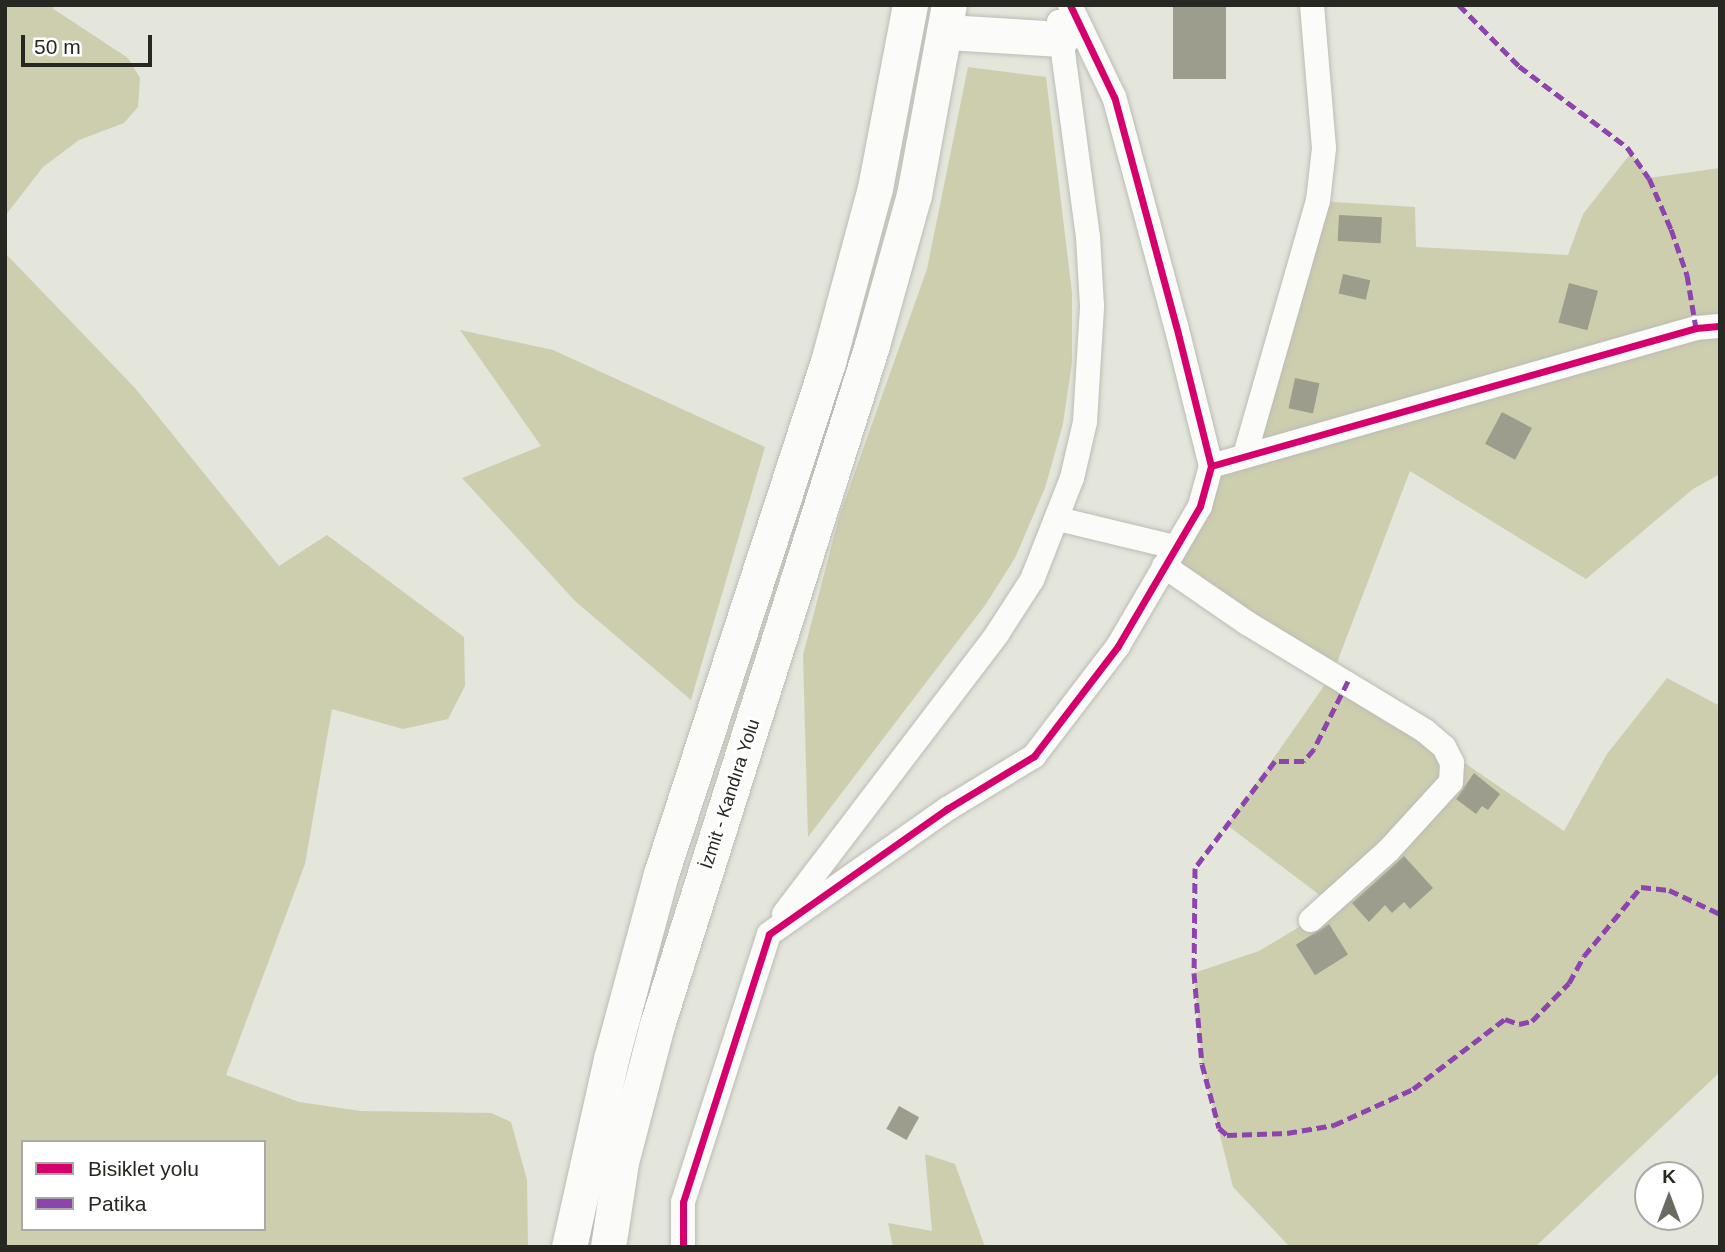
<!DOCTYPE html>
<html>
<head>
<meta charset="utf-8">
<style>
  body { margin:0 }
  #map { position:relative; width:1725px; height:1252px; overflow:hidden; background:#e4e5db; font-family:Helvetica,sans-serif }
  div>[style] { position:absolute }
  .green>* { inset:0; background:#cdceae }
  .building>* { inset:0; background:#9c9d8c; transform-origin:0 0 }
  .roads { filter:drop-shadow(0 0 2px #bcbcb5) drop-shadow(0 0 2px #bcbcb5) }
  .minor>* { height:24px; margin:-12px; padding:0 12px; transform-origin:12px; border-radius:12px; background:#fbfbfa }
  .highway>* { height:35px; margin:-17.5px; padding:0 17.5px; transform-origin:17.5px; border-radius:17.5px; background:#fbfbfa }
  .quiet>* { height:5px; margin-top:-2.5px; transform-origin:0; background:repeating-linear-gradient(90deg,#8e44ad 0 10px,transparent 0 15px) }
  .cycleway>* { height:7px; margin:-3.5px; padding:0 3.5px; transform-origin:3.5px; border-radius:3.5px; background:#d6006c }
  span { translate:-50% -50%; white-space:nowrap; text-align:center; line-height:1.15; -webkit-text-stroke:6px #fff; paint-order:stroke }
  .street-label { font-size:18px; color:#272821 }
  .frame { position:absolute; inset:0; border:7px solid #272821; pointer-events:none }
  .legend { position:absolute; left:21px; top:1140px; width:245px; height:91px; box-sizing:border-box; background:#fff; border:2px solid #a9a9a6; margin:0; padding:9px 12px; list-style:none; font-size:21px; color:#272821 }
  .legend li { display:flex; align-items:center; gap:14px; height:35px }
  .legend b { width:35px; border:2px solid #a9a9a6 }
  .north { position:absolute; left:1634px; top:1161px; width:70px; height:70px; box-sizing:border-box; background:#fff; border:2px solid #a9a9a6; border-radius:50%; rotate:0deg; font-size:19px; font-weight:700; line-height:28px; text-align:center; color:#272821 }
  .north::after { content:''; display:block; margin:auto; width:24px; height:32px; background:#696a62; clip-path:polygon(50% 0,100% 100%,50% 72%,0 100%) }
  .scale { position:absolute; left:21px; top:35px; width:131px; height:32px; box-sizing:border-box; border:4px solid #272821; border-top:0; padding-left:9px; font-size:21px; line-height:24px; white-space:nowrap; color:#272821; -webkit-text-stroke:5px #fff; paint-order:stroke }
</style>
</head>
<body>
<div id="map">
  <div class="green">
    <i style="clip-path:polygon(5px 5px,57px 5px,52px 8px,128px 58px,140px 78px,138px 107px,124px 123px,79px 140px,43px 167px,5px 216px)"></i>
    <i style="clip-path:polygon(968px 67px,1046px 77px,1072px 293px,1072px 362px,1063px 424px,1045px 488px,1015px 558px,986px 604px,808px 837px,803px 655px,839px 517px,927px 269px)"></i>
    <i style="clip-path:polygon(1631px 153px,1649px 178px,1720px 168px,1720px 474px,1693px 489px,1586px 579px,1410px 471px,1333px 673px,1564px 831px,1607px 754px,1667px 678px,1720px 706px,1720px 1072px,1535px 1247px,1290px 1247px,1233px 1187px,1202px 1064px,1194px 973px,1259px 951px,1311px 920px,1329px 902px,1227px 825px,1333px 673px,1164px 566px,1211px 466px,1245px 455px,1318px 201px,1415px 207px,1416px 247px,1568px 255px,1583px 214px)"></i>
    <i style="clip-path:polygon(evenodd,5px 253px,135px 388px,279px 566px,327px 535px,464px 637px,465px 686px,448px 719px,403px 729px,332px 709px,305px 864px,226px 1075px,299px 1102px,361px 1111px,491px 1113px,511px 1122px,527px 1180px,528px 1247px,5px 1247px,5px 253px,23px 1142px,264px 1142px,264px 1229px,23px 1229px,23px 1142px)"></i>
    <i style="clip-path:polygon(460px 330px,553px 350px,765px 447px,691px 700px,575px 601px,462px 478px,541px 446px)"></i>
    <i style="clip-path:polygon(925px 1154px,955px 1164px,985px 1247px,893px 1247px,888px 1223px,932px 1231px)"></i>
  </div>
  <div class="building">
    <i style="left:1173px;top:5px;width:53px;height:74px"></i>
    <i style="left:1339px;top:215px;width:43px;height:26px;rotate:3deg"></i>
    <i style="left:1343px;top:274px;width:28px;height:20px;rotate:13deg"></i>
    <i style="left:1569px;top:283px;width:30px;height:41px;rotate:15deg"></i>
    <i style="left:1295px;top:378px;width:25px;height:31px;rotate:12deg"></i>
    <i style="left:1502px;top:412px;width:34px;height:36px;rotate:28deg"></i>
    <i style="clip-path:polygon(1474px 773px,1500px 794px,1488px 810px,1482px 806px,1476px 814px,1456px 799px)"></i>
    <i style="clip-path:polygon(1404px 856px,1433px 888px,1410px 909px,1404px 902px,1392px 913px,1385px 905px,1369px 922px,1352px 903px)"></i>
    <i style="left:1329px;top:924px;width:36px;height:39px;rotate:58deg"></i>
    <i style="left:899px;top:1106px;width:23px;height:26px;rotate:29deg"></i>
  </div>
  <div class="roads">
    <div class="minor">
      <i style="left:1245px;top:455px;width:264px;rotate:-74deg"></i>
      <i style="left:1318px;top:201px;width:53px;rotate:-83.5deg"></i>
      <i style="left:1324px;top:148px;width:144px;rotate:-94.8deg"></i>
      <i style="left:1211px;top:466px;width:504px;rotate:-15.88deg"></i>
      <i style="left:1696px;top:328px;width:24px;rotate:-5deg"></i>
      <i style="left:1058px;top:519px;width:120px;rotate:13.5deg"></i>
      <i style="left:1164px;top:566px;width:101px;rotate:34.5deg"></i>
      <i style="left:1247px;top:623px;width:208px;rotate:31.2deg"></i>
      <i style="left:1425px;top:731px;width:25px;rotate:40deg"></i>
      <i style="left:1444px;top:747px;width:18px;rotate:63deg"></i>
      <i style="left:1452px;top:763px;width:19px;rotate:93deg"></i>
      <i style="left:1451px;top:782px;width:92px;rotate:132.4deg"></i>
      <i style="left:1389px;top:850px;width:105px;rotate:138.1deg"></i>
      <i style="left:784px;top:914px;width:352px;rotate:-52.7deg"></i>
      <i style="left:997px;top:634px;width:64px;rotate:-57.1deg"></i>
      <i style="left:1032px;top:580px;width:110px;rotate:-68.6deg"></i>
      <i style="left:1072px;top:478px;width:57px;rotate:-76.9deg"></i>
      <i style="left:1085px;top:422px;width:116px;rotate:-86.5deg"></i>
      <i style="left:1092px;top:306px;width:69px;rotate:-93.3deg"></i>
      <i style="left:1088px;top:237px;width:217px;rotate:-97.7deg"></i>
      <i style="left:683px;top:1247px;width:45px;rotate:-90deg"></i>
      <i style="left:683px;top:1202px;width:281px;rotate:-72.2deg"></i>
      <i style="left:769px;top:934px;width:218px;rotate:-35.1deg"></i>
      <i style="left:947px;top:809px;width:102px;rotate:-31.3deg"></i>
      <i style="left:1034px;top:756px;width:138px;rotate:-52.6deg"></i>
      <i style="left:1118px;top:646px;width:162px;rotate:-59.6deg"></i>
      <i style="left:1200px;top:506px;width:41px;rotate:-74.6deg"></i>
      <i style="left:1211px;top:466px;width:144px;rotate:-104deg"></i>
      <i style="left:1176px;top:326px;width:237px;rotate:-105.1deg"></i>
      <i style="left:1114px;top:97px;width:102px;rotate:-115.6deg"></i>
    </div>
    <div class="highway">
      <i style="left:947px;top:32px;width:114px;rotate:3.5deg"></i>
      <i style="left:569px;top:1247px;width:193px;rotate:-77.4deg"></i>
      <i style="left:611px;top:1059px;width:192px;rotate:-74.9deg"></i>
      <i style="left:661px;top:874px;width:539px;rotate:-71.94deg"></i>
      <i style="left:828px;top:362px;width:180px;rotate:-74.9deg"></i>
      <i style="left:875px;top:188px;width:186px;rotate:-79.2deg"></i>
      <i style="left:608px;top:1247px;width:86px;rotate:-81.3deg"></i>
      <i style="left:621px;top:1162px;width:142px;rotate:-75.3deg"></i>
      <i style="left:657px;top:1025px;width:713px;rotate:-72.45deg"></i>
      <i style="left:872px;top:345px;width:156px;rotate:-74.4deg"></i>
      <i style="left:914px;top:195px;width:193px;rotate:-79.6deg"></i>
    </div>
  </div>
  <div class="quiet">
    <i style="left:1459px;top:5px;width:86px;rotate:45.5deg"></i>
    <i style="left:1519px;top:66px;width:135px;rotate:36.9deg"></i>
    <i style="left:1627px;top:147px;width:38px;rotate:55deg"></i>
    <i style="left:1649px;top:178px;width:56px;rotate:66.7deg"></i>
    <i style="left:1671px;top:229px;width:49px;rotate:70.8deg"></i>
    <i style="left:1687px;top:275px;width:54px;rotate:80.4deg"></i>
    <i style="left:1348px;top:681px;width:76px;rotate:116.6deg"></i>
    <i style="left:1314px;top:749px;width:16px;rotate:130deg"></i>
    <i style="left:1304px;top:761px;width:29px;rotate:180deg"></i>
    <i style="left:1275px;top:761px;width:134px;rotate:126.8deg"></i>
    <i style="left:1195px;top:868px;width:105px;rotate:90.5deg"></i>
    <i style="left:1194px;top:973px;width:91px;rotate:85deg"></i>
    <i style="left:1202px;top:1064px;width:66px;rotate:75.1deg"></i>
    <i style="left:1219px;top:1128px;width:11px;rotate:41deg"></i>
    <i style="left:1227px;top:1135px;width:60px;rotate:-1.9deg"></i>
    <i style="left:1287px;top:1133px;width:48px;rotate:-9.7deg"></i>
    <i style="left:1334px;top:1125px;width:87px;rotate:-24.5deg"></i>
    <i style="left:1413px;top:1089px;width:116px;rotate:-37.3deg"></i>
    <i style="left:1505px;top:1019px;width:15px;rotate:20deg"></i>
    <i style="left:1519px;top:1024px;width:13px;rotate:-13deg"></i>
    <i style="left:1532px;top:1021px;width:53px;rotate:-45.8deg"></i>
    <i style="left:1569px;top:983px;width:31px;rotate:-61deg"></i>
    <i style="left:1584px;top:956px;width:89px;rotate:-50.4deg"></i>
    <i style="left:1641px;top:887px;width:28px;rotate:6deg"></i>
    <i style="left:1669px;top:890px;width:56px;rotate:25.2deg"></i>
  </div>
  <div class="cycleway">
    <i style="left:1211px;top:466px;width:504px;rotate:-15.88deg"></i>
    <i style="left:1696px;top:328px;width:24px;rotate:-5deg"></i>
    <i style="left:683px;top:1247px;width:45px;rotate:-90deg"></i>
    <i style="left:683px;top:1202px;width:281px;rotate:-72.2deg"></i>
    <i style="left:769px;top:934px;width:218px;rotate:-35.1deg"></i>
    <i style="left:947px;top:809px;width:102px;rotate:-31.3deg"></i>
    <i style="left:1034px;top:756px;width:138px;rotate:-52.6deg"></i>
    <i style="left:1118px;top:646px;width:162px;rotate:-59.6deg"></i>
    <i style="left:1200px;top:506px;width:41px;rotate:-74.6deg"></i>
    <i style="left:1211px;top:466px;width:144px;rotate:-104deg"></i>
    <i style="left:1176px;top:326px;width:237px;rotate:-105.1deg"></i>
    <i style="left:1114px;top:97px;width:102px;rotate:-115.6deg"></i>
  </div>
  <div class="street-label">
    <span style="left:730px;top:794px;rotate:-72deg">İzmit - Kandıra Yolu</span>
  </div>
  <div class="frame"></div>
  <ul class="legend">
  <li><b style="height:9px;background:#d6006c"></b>Bisiklet yolu</li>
  <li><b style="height:9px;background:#8e44ad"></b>Patika</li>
  </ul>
  <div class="north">K</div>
  <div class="scale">50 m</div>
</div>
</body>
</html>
